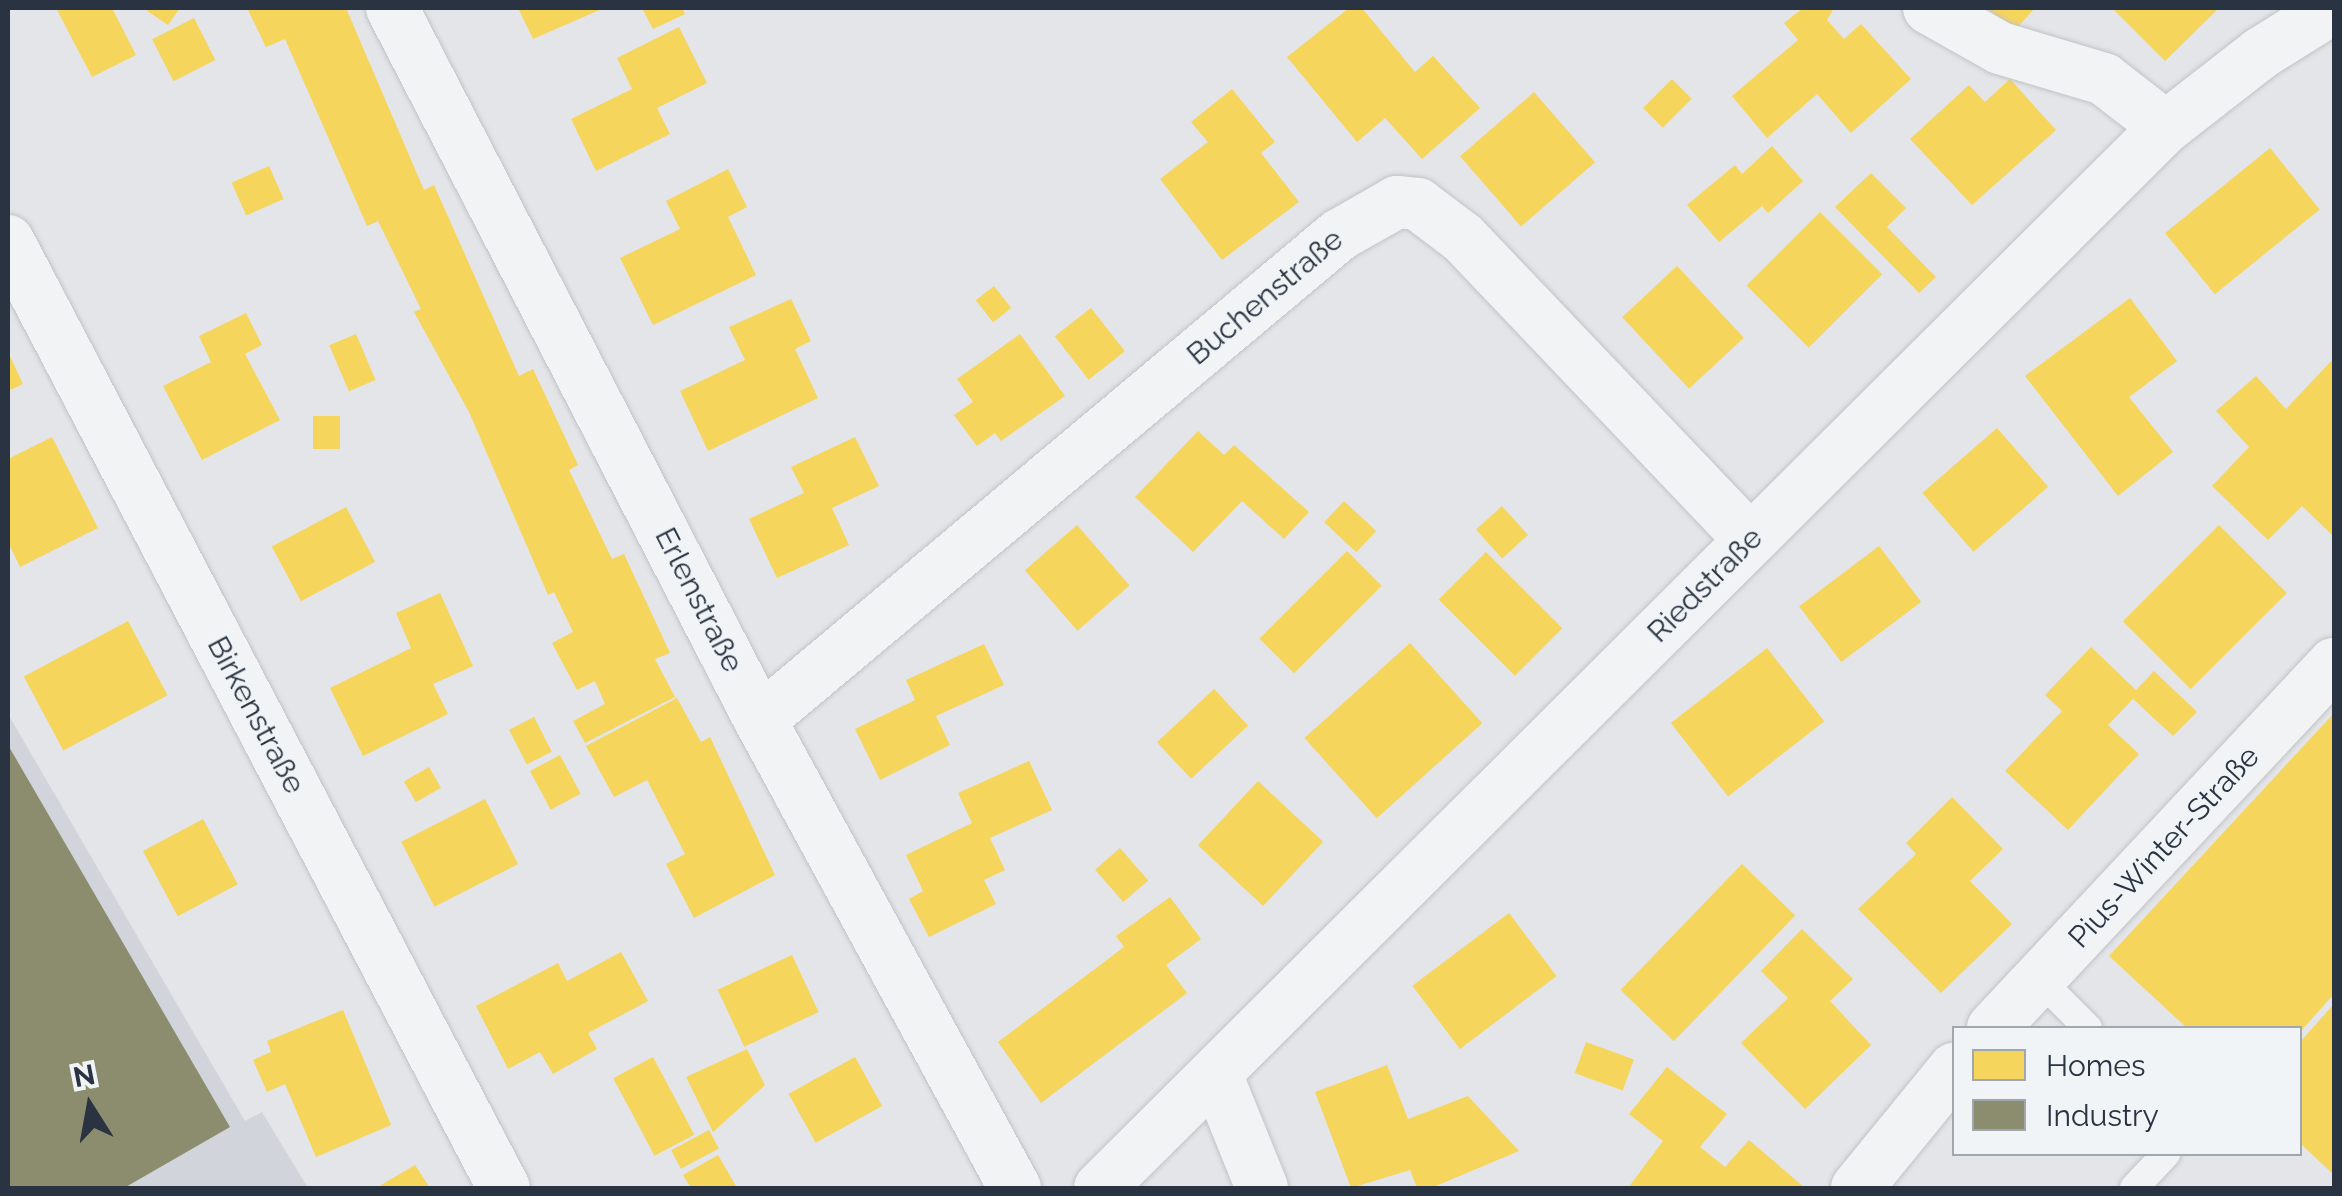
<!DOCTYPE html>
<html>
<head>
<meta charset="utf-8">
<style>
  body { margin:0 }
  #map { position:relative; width:2342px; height:1196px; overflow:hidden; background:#e3e5e8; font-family:Raleway,sans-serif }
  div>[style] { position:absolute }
  .built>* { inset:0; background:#d1d5db }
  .homes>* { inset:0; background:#f6d55c; transform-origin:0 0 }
  .industry>* { inset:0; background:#8c8c6e }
  .roads { filter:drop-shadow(0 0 2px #c1c3c6) drop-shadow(0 0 2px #c1c3c6) }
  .service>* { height:28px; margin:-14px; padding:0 14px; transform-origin:14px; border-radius:14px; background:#f2f3f5 }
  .minor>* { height:52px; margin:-26px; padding:0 26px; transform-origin:26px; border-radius:26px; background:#f2f3f5 }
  span { translate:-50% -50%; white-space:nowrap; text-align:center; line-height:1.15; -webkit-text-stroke:10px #f1f4f7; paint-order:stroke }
  .street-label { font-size:30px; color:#293341 }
  .frame { position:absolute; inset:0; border:10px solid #293341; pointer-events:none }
  .legend { position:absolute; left:1952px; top:1026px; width:350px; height:130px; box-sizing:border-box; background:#f1f4f7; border:2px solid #a1a7ae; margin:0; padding:12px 18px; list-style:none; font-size:30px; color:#293341 }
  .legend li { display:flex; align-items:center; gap:20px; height:50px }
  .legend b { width:50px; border:2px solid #a1a7ae }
  .north { position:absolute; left:40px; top:1056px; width:100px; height:100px; -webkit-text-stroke:8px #f1f4f7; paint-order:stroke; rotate:349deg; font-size:28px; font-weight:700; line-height:40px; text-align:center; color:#293341 }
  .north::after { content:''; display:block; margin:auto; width:35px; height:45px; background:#293341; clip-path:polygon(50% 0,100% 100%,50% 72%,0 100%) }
</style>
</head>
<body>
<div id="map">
  <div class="built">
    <i style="clip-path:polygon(8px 714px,245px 1121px,262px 1112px,308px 1188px,8px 1188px)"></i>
  </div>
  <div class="homes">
    <i style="clip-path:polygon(56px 8px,112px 8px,136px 55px,92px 77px)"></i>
    <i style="clip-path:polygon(143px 8px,180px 8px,168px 25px)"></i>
    <i style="clip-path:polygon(247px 8px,346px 8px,424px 190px,434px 185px,519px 376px,533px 369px,578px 465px,569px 470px,612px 559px,624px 554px,670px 653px,655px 659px,675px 697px,585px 743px,573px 721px,605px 704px,595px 681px,577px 690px,552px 643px,573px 632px,554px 592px,548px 595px,469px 412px,414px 312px,421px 309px,378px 221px,367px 226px,285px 39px,266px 47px)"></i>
    <i style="clip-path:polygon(518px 8px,604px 8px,533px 39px)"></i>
    <i style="clip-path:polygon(642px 8px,682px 8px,685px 14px,653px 29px)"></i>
    <i style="clip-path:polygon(1349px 8px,1362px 8px,1415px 72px,1433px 56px,1480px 108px,1422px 159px,1385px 118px,1357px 142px,1287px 57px)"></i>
    <i style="clip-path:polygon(1803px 8px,1834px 8px,1827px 20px,1844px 39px,1861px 24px,1911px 79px,1851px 133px,1817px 94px,1767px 138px,1732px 96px,1798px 40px,1784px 23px)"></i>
    <i style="clip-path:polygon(1987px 8px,2035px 8px,2015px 30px)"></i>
    <i style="clip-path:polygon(2112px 8px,2219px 8px,2165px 61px)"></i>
    <i style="left:194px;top:18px;width:47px;height:47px;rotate:63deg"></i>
    <i style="clip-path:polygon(679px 27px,707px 83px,657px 108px,670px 134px,596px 171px,571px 119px,632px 89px,617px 58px)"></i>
    <i style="left:1672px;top:79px;width:28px;height:41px;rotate:45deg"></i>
    <i style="clip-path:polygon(2010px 79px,2056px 130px,1972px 205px,1910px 139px,1969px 85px,1985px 102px)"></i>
    <i style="clip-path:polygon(1232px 89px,1275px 142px,1261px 153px,1299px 202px,1222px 260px,1160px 179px,1208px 142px,1191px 122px)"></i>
    <i style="left:1534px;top:92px;width:93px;height:98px;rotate:49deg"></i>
    <i style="clip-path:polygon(1772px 146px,1803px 181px,1768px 213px,1762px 206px,1719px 242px,1687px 205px,1735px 165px,1742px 174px)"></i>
    <i style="left:2270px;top:148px;width:79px;height:135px;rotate:51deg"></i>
    <i style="left:269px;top:166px;width:36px;height:41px;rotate:66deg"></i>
    <i style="clip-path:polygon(728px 169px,747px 207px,728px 217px,756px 275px,653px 325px,620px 258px,680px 229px,666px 201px)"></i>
    <i style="clip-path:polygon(1871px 173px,1906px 208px,1887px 227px,1936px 277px,1919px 293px,1835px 207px)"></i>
    <i style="left:1820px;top:212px;width:88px;height:104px;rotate:45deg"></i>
    <i style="left:1677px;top:266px;width:98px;height:75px;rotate:47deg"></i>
    <i style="left:994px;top:286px;width:28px;height:23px;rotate:52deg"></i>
    <i style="clip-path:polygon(2130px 298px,2177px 361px,2129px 397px,2173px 452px,2118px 496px,2025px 376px)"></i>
    <i style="clip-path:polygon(791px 299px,811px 341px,795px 349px,818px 398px,708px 451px,680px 391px,745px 360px,729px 327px)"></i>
    <i style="left:1091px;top:308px;width:55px;height:46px;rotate:52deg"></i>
    <i style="clip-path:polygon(246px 313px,262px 345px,245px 354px,280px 420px,202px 460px,163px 386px,211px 362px,199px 336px)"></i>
    <i style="left:356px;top:334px;width:50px;height:29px;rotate:67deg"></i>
    <i style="clip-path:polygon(1020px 334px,1065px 396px,1001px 441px,995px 433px,977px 446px,954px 415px,973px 402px,957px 379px)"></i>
    <i style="clip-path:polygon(8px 352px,23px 384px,8px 391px)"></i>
    <i style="clip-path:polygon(2334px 358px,2334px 537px,2302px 506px,2268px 540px,2212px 486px,2249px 447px,2216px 411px,2256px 376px,2286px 409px)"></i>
    <i style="left:313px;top:416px;width:27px;height:33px"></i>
    <i style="left:1997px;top:428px;width:78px;height:99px;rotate:49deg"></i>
    <i style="clip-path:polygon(1198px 431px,1224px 455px,1234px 445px,1309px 512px,1284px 539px,1242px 501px,1193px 552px,1135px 497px)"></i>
    <i style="clip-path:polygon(52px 437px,98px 528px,20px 567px,8px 542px,8px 459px)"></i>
    <i style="clip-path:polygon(855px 437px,879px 486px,832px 508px,849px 545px,777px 578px,749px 519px,804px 493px,791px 467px)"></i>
    <i style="left:1344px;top:501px;width:44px;height:29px;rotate:43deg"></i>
    <i style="left:1502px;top:506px;width:39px;height:35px;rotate:48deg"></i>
    <i style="left:346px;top:507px;width:62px;height:84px;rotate:62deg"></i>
    <i style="left:1077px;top:525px;width:80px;height:69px;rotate:49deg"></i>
    <i style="left:2219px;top:525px;width:96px;height:136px;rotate:45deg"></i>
    <i style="left:1879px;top:546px;width:70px;height:100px;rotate:53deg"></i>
    <i style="left:1347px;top:551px;width:49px;height:124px;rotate:45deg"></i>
    <i style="left:1486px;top:552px;width:108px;height:67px;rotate:45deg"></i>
    <i style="clip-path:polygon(440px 593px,473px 666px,433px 684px,448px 714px,363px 756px,330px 688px,411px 648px,396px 613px)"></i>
    <i style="left:128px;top:621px;width:84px;height:118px;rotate:62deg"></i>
    <i style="left:1410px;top:643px;width:108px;height:142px;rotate:48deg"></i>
    <i style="clip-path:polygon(984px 644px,1004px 685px,936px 716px,950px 745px,880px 780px,855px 729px,915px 700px,906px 680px)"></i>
    <i style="clip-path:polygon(2091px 647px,2136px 690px,2154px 671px,2197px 712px,2173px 736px,2133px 699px,2108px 725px,2139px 754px,2068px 830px,2005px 771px,2062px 711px,2045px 695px)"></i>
    <i style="left:1767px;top:648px;width:93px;height:122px;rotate:52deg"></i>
    <i style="left:1214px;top:689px;width:50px;height:78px;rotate:47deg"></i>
    <i style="clip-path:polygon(677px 698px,701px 742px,710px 737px,775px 875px,694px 918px,666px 864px,685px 854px,647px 780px,614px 797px,586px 746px)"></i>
    <i style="clip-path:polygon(2334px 713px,2334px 994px,2300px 1032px,2187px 1028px,2109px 956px)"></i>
    <i style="left:534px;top:717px;width:39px;height:28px;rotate:63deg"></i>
    <i style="left:560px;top:755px;width:44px;height:34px;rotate:62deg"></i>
    <i style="clip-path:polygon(1029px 761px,1052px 810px,990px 838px,1005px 870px,984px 880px,996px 904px,929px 937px,909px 899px,923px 891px,906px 855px,972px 823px,958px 793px)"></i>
    <i style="left:429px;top:767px;width:24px;height:29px;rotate:60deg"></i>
    <i style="left:1258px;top:781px;width:89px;height:88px;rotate:43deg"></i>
    <i style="clip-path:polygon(1952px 797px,2003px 849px,1970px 881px,2012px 924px,1941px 993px,1858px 909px,1916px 854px,1906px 843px)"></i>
    <i style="left:485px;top:799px;width:73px;height:94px;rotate:63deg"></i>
    <i style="left:203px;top:819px;width:74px;height:68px;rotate:62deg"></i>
    <i style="left:1120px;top:848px;width:43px;height:33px;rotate:49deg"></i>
    <i style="left:1742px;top:864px;width:74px;height:175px;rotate:44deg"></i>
    <i style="clip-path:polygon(1170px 897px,1201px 939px,1166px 965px,1187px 993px,1041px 1103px,998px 1042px,1124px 947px,1116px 936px)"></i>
    <i style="left:1509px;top:913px;width:79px;height:121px;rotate:53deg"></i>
    <i style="clip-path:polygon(1802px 929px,1853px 979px,1830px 1001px,1871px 1045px,1805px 1109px,1741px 1043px,1788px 998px,1761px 971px)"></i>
    <i style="clip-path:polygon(621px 952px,648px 1001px,588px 1033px,597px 1049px,553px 1074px,540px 1052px,508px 1069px,476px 1006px,558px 963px,567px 981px)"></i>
    <i style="left:792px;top:955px;width:63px;height:82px;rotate:65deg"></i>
    <i style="clip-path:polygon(2334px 1004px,2334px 1175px,2300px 1143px,2300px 1042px)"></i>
    <i style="clip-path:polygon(343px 1010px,391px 1125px,316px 1157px,285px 1084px,267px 1092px,253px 1060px,271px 1052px,267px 1041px)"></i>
    <i style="left:1586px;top:1042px;width:51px;height:33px;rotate:20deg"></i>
    <i style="clip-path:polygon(747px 1049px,765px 1085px,713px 1132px,686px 1077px)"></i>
    <i style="left:653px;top:1057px;width:88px;height:45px;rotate:62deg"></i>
    <i style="left:855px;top:1057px;width:56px;height:76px;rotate:61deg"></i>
    <i style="clip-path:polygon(1387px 1065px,1408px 1119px,1468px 1096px,1519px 1151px,1431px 1188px,1417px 1188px,1410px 1170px,1351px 1188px,1315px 1092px)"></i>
    <i style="clip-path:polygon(1667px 1067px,1727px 1114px,1700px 1147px,1725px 1167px,1749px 1140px,1805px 1188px,1628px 1188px,1663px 1141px,1629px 1114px)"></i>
    <i style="left:709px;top:1130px;width:21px;height:43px;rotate:62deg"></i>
    <i style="clip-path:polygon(718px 1155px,736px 1186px,691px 1188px,683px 1175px)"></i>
    <i style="clip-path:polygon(415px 1165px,430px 1188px,383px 1188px,381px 1185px)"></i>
  </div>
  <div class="industry">
    <i style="clip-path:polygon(8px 745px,230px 1127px,124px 1188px,8px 1188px)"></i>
  </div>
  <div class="roads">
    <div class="service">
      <i style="left:2040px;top:980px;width:68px;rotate:45deg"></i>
      <i style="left:2134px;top:1188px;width:47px;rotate:-46.7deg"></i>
    </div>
    <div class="minor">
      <i style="left:392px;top:8px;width:801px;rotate:62.67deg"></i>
      <i style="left:760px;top:720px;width:533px;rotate:61.42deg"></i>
      <i style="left:1929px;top:8px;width:81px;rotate:29.4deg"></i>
      <i style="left:2000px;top:48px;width:109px;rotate:16.6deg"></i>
      <i style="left:2104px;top:79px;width:78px;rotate:37.7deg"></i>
      <i style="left:8px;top:241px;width:1069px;rotate:62.36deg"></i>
      <i style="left:760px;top:720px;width:755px;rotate:-39.95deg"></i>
      <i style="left:1339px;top:235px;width:67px;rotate:-29.6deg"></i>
      <i style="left:1397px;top:202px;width:21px;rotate:5deg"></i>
      <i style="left:1418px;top:204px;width:56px;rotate:37.1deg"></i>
      <i style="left:1463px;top:238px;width:416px;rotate:46.4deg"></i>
      <i style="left:1993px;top:1028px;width:499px;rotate:-46.9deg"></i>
      <i style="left:1216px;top:1074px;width:123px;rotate:68deg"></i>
      <i style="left:1100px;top:1188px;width:1504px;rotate:-44.87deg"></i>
      <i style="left:2166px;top:127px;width:120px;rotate:-37.9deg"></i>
      <i style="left:2261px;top:53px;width:85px;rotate:-32deg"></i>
      <i style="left:1857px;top:1188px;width:154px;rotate:-50.8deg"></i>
    </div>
  </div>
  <div class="street-label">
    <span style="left:1265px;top:297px;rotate:-40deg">Buchenstraße</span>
    <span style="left:1705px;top:585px;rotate:-45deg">Riedstraße</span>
    <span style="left:699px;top:600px;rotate:63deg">Erlenstraße</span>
    <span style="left:256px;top:715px;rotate:62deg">Birkenstraße</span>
    <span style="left:2164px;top:847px;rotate:-47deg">Pius-Winter-Straße</span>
  </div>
  <div class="frame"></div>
  <ul class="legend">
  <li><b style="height:28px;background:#f6d55c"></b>Homes</li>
  <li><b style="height:28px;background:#8c8c6e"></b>Industry</li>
  </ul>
  <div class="north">N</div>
</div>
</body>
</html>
